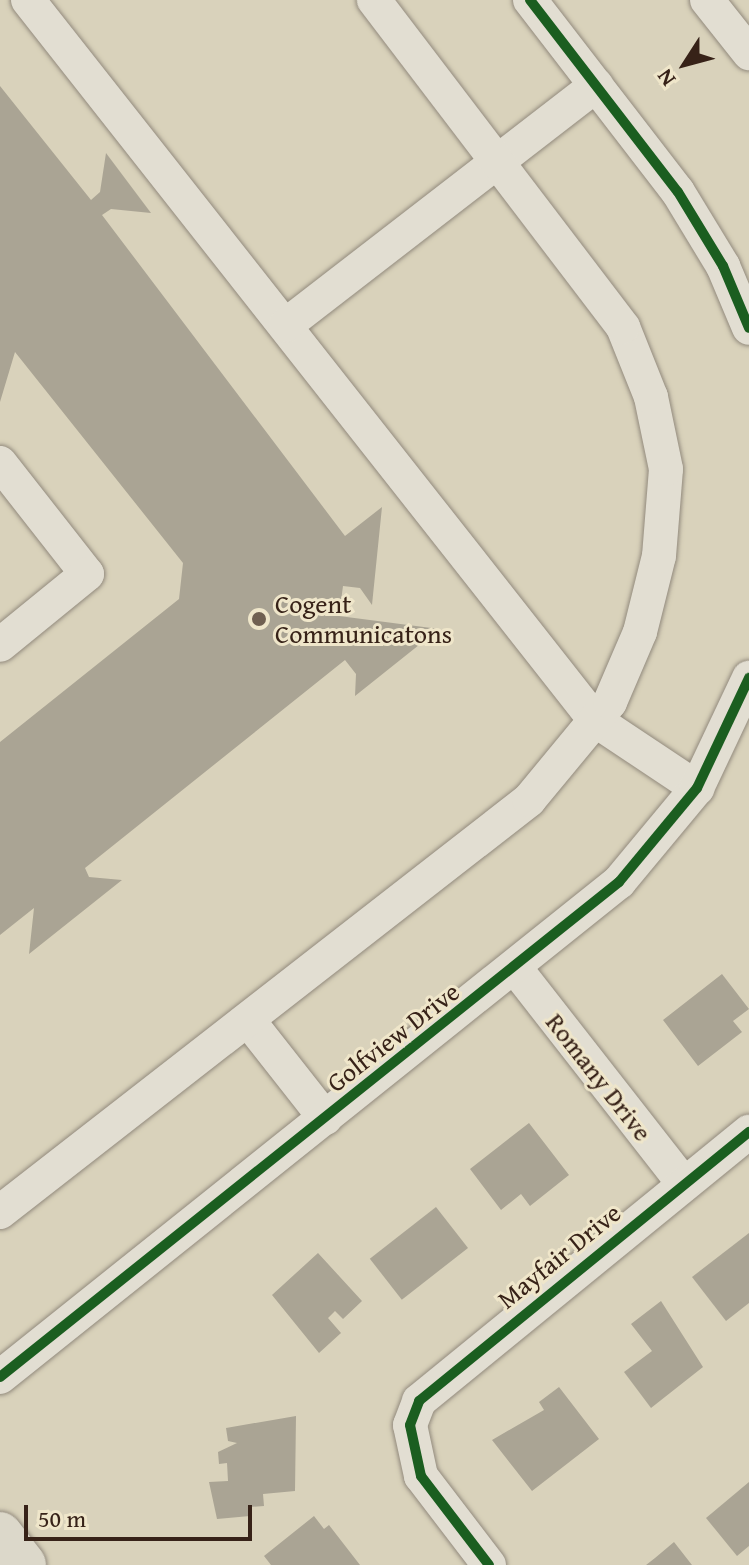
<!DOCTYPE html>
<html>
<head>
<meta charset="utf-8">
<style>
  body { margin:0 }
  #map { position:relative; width:749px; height:1565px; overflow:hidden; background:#d9d2bb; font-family:"Gentium Book Plus",serif }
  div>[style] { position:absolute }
  .building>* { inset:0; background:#aaa494; transform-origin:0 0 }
  .roads { filter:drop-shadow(0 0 2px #928a7d) drop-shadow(0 0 2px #928a7d) }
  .minor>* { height:34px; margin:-17px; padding:0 17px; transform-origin:17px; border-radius:17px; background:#e2ded2 }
  .major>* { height:44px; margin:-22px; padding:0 22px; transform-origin:22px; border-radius:22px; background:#dcd8ca }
  .cycleway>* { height:10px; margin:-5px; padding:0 5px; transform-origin:5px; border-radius:5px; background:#1b5e20 }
  .dots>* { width:22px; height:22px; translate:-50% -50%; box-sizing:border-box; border:4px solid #efe6ca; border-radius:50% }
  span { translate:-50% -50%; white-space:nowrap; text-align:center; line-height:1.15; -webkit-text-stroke:6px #efe6ca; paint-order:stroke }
  .poi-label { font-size:26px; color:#372218 }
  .left { translate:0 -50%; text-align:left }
  .street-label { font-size:26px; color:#372218 }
  .north { position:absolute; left:645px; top:24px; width:80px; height:80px; -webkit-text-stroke:6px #efe6ca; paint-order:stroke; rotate:234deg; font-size:22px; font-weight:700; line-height:32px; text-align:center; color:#372218 }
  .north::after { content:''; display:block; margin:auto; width:28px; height:36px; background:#372218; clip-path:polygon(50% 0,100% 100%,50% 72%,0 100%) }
  .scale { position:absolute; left:24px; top:1505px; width:228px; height:36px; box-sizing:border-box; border:4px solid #372218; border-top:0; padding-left:10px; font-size:24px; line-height:28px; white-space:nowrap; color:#372218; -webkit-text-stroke:6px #efe6ca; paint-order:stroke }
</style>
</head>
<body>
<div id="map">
  <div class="building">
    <i style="clip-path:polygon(0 86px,91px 200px,100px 192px,106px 153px,151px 213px,111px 209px,102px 215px,345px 536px,382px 507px,372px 605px,360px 588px,343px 586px,339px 616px,439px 629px,355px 696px,356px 674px,345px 660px,85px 868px,89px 877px,122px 880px,29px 954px,34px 908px,0 935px,0 742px,179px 599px,183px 563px,15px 352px,0 402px)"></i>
    <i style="clip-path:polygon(722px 974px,749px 1009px,733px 1021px,742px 1032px,698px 1066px,663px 1020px)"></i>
    <i style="clip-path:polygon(529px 1123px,569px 1175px,530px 1206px,521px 1194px,501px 1210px,470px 1169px)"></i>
    <i style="left:436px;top:1207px;width:52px;height:84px;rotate:52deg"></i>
    <i style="clip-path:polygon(749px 1233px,749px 1303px,726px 1321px,692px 1277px)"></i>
    <i style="clip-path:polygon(318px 1253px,362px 1301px,343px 1319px,335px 1311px,328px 1318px,341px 1333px,319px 1353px,272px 1295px)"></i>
    <i style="clip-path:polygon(661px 1301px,703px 1367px,651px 1408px,624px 1372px,652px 1351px,631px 1324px)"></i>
    <i style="clip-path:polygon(559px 1387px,599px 1439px,532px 1491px,492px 1440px,544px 1410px,539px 1402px)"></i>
    <i style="clip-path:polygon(296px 1416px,295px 1491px,263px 1494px,264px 1506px,249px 1507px,250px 1516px,217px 1519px,209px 1482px,228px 1481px,227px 1463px,219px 1464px,218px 1452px,237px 1443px,228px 1441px,226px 1428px)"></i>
    <i style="clip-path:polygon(749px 1482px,749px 1546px,737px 1556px,706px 1518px)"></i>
    <i style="clip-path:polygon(314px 1516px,324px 1529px,329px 1525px,360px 1565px,271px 1565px,264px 1556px)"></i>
    <i style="clip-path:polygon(674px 1542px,692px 1565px,646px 1565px,655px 1558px)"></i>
  </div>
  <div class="roads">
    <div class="minor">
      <i style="left:28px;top:0;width:916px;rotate:51.78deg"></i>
      <i style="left:595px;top:720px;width:123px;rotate:33.7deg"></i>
      <i style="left:530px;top:0;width:242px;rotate:52.4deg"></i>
      <i style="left:678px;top:192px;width:87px;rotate:58.7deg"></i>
      <i style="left:723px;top:266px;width:67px;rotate:67.2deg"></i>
      <i style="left:707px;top:0;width:68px;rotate:51.6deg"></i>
      <i style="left:286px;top:325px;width:392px;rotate:-37.7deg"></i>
      <i style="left:0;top:463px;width:141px;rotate:51.9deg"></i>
      <i style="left:87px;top:574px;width:112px;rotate:140.8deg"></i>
      <i style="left:516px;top:969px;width:273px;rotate:52deg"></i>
      <i style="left:248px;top:1020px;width:125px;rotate:51.8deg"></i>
      <i style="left:0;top:1212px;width:671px;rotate:-37.91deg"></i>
      <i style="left:529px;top:800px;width:127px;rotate:-50.4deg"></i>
      <i style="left:610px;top:702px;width:76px;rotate:-66.8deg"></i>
      <i style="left:640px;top:632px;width:78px;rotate:-76deg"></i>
      <i style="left:659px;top:556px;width:87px;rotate:-85.4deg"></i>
      <i style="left:666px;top:469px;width:74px;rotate:-101.8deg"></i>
      <i style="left:651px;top:397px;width:75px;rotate:-111.8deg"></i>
      <i style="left:623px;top:327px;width:411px;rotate:-127.3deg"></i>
      <i style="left:0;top:1377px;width:793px;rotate:-38.65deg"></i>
      <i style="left:619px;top:882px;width:122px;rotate:-50.3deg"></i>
      <i style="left:697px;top:788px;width:122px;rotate:-64.7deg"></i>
      <i style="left:489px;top:1565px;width:112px;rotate:-127.4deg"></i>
      <i style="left:421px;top:1476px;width:52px;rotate:-102.2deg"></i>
      <i style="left:410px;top:1425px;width:26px;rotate:-69deg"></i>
      <i style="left:419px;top:1401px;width:426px;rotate:-39.2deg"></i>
    </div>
    <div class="major">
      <i style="left:0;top:1534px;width:39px;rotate:52deg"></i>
    </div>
  </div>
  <div class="cycleway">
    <i style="left:530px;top:0;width:242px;rotate:52.4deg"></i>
    <i style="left:678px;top:192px;width:87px;rotate:58.7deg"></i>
    <i style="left:723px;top:266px;width:67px;rotate:67.2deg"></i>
    <i style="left:0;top:1377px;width:793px;rotate:-38.65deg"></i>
    <i style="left:619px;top:882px;width:122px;rotate:-50.3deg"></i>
    <i style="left:697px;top:788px;width:122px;rotate:-64.7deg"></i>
    <i style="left:489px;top:1565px;width:112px;rotate:-127.4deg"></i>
    <i style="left:421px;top:1476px;width:52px;rotate:-102.2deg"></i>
    <i style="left:410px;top:1425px;width:26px;rotate:-69deg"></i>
    <i style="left:419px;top:1401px;width:426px;rotate:-39.2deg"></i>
  </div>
  <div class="dots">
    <i style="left:259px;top:619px;background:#706051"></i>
  </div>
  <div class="poi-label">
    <span class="left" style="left:275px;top:619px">Cogent<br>Communicatons</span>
  </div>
  <div class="street-label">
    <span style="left:393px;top:1037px;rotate:-38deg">Golfview Drive</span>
    <span style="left:599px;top:1077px;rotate:52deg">Romany Drive</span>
    <span style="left:559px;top:1256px;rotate:-39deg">Mayfair Drive</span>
  </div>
  <div class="north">N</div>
  <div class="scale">50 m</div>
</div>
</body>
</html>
